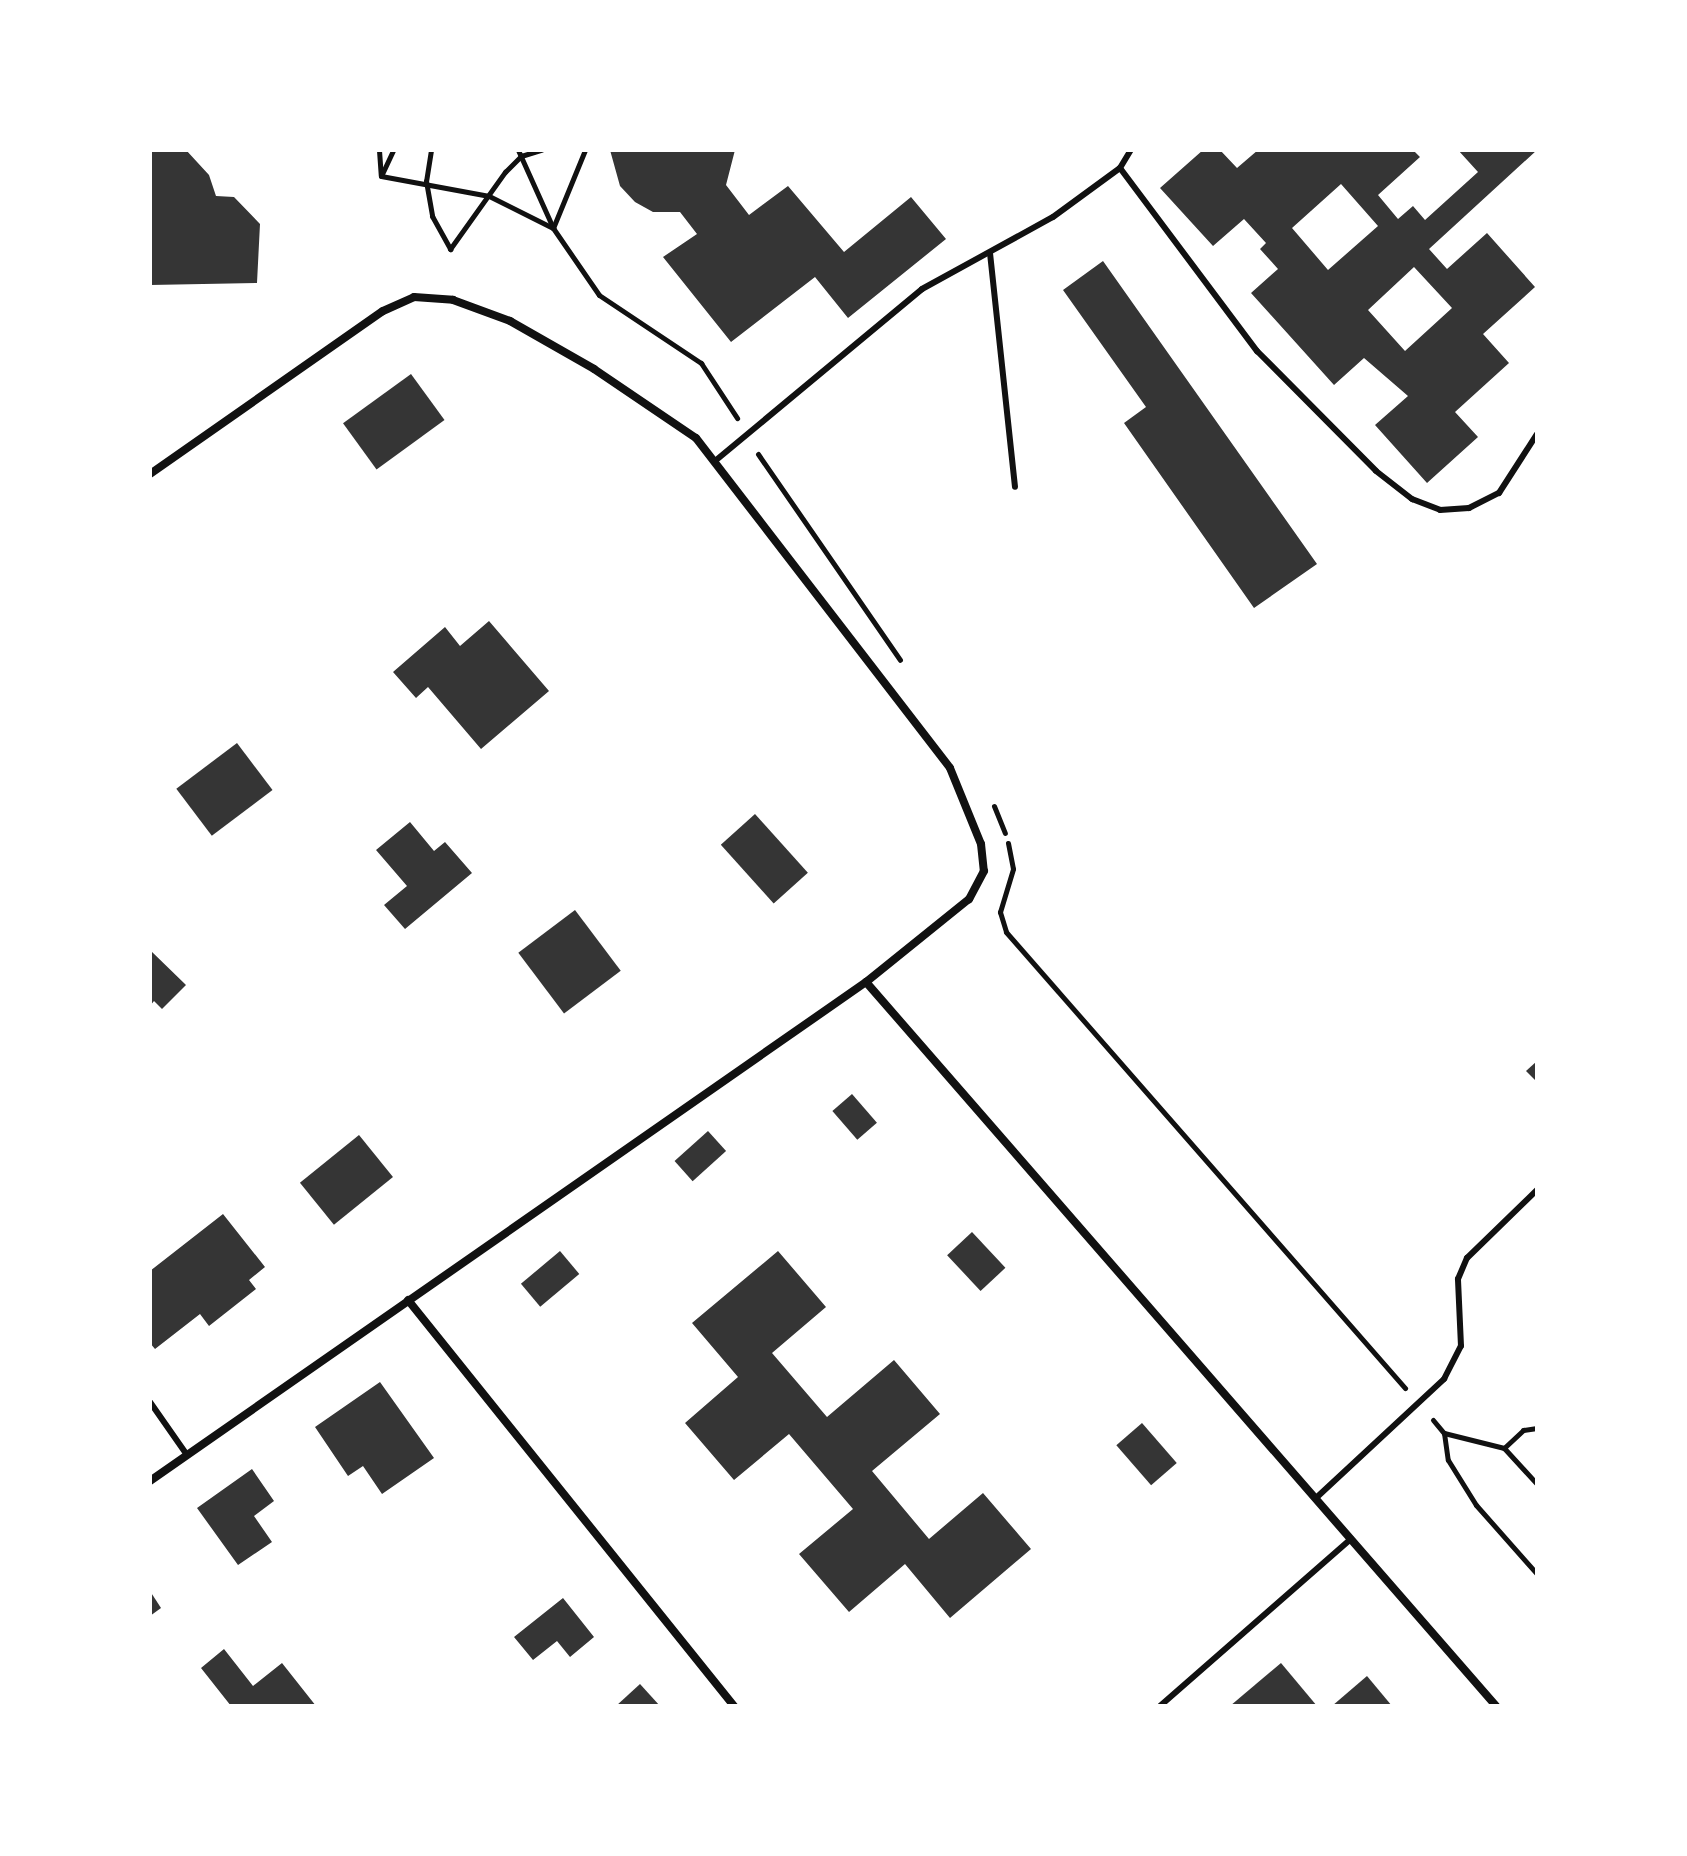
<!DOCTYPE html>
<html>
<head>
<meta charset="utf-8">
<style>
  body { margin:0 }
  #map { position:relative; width:1687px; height:1856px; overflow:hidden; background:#fff; font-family:"Libre Baskerville",serif }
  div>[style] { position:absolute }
  .building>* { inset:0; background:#353535; transform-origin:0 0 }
  .path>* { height:5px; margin:-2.5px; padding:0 2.5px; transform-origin:2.5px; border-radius:2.5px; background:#111 }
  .service>* { height:6px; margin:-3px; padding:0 3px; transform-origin:3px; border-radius:3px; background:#111 }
  .minor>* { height:8px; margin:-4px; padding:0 4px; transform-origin:4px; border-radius:4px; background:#111 }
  span { translate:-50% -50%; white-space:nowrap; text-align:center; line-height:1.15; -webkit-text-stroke:7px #fff; paint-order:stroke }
  .frame { position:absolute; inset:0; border:152px solid #fff; pointer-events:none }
</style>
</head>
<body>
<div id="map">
  <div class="building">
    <i style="clip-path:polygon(150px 150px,186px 150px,209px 175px,216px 196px,234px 197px,260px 224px,257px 283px,150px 285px)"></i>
    <i style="clip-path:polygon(610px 150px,735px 150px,726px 185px,749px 215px,788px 186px,844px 252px,911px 197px,946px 239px,848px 318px,815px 277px,731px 342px,663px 257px,697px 234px,680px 212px,653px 212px,635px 202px,620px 186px)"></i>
    <i style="clip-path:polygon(evenodd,1203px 150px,1220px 150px,1237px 168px,1258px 150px,1413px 150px,1420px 157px,1378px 195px,1398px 219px,1413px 206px,1425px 220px,1478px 172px,1458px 150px,1537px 150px,1429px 249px,1447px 269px,1487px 233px,1535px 287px,1483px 334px,1509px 363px,1455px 412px,1478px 437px,1427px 483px,1375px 425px,1408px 396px,1364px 358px,1334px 385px,1251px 293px,1278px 269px,1260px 249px,1266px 243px,1244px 219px,1213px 246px,1160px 188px,1203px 150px,1341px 184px,1378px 226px,1328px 270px,1292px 228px,1341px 184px,1203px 150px,1414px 267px,1452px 308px,1405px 351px,1368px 310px,1414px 267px)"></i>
    <i style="clip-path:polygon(1103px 261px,1317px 564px,1254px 608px,1124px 423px,1146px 407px,1063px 290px)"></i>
    <i style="left:411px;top:374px;width:57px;height:84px;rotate:54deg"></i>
    <i style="clip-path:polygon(489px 621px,549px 691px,481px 749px,428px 687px,416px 698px,393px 672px,445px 627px,460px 646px)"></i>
    <i style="left:237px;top:743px;width:59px;height:76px;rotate:53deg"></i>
    <i style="left:755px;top:814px;width:79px;height:46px;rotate:48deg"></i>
    <i style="clip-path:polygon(410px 822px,434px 851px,445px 842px,472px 873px,405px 929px,384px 905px,407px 886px,376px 850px)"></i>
    <i style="left:575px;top:910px;width:76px;height:71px;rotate:53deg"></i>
    <i style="clip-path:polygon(150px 950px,186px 985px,162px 1009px,154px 1001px,150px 1006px)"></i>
    <i style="clip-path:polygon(1537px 1061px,1537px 1082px,1526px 1071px)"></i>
    <i style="left:852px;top:1094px;width:38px;height:26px;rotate:49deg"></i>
    <i style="left:708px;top:1131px;width:27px;height:45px;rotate:48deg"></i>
    <i style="left:359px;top:1135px;width:54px;height:76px;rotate:51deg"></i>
    <i style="clip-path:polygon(223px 1214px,265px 1267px,249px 1280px,256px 1289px,209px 1326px,200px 1314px,155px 1349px,150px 1343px,150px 1271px)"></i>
    <i style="left:972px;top:1232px;width:49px;height:34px;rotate:47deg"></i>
    <i style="left:560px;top:1251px;width:30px;height:51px;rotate:50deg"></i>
    <i style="clip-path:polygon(778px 1251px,826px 1307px,772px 1353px,827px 1417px,894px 1360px,940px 1414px,872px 1471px,929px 1539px,983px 1493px,1031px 1549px,950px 1618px,905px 1564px,849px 1612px,799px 1554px,853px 1509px,789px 1434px,734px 1480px,685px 1423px,738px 1377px,692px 1323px)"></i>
    <i style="clip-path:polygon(380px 1382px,434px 1458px,382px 1494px,363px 1466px,348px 1476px,315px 1427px)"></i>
    <i style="left:1142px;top:1423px;width:53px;height:34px;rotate:49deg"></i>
    <i style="clip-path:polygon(252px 1469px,274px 1501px,254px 1516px,272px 1542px,238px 1565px,197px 1508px)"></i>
    <i style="clip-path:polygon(150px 1591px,161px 1608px,150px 1616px)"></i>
    <i style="clip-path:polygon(563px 1598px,594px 1637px,570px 1657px,557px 1641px,533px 1660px,514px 1637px)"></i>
    <i style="clip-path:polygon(224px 1649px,253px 1686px,282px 1663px,316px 1706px,231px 1706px,201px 1668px)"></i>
    <i style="clip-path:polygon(1281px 1663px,1317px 1706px,1230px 1706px)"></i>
    <i style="clip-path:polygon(1367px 1676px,1392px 1706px,1332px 1706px)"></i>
    <i style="clip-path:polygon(640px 1684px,660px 1706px,616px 1706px)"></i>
  </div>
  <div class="path">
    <i style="left:379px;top:150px;width:26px;rotate:86deg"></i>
    <i style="left:381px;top:176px;width:110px;rotate:10.5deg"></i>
    <i style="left:489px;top:196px;width:72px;rotate:26.6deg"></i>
    <i style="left:553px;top:228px;width:84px;rotate:-67.7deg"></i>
    <i style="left:431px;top:150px;width:31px;rotate:99deg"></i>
    <i style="left:426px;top:181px;width:36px;rotate:80deg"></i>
    <i style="left:432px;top:216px;width:38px;rotate:61deg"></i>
    <i style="left:450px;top:249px;width:95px;rotate:-54.5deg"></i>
    <i style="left:505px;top:172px;width:23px;rotate:-45deg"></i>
    <i style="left:521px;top:156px;width:21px;rotate:-17deg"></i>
    <i style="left:518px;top:150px;width:85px;rotate:65.8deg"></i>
    <i style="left:553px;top:228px;width:81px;rotate:55.5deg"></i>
    <i style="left:599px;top:295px;width:123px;rotate:33.7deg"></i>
    <i style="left:701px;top:363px;width:66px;rotate:56.8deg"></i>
    <i style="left:382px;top:174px;width:26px;rotate:-65deg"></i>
    <i style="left:758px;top:454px;width:250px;rotate:55.4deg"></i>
    <i style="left:994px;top:806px;width:29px;rotate:68deg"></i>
    <i style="left:1008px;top:843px;width:26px;rotate:79deg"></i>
    <i style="left:1013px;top:869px;width:45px;rotate:106.8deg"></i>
    <i style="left:1000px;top:912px;width:21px;rotate:73deg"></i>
    <i style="left:1006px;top:932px;width:606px;rotate:48.81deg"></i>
    <i style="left:1433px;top:1420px;width:17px;rotate:50deg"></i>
    <i style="left:1444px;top:1433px;width:27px;rotate:82deg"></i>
    <i style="left:1448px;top:1460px;width:53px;rotate:58.1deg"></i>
    <i style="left:1476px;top:1505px;width:92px;rotate:48.5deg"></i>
    <i style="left:1444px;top:1433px;width:62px;rotate:14deg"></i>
    <i style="left:1504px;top:1448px;width:49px;rotate:47.5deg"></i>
    <i style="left:1504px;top:1448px;width:26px;rotate:-43deg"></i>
    <i style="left:1523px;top:1430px;width:14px;rotate:-8deg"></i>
  </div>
  <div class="service">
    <i style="left:1120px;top:168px;width:229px;rotate:53.2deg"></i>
    <i style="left:1257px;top:351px;width:169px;rotate:45.2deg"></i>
    <i style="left:1376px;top:471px;width:46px;rotate:37.9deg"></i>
    <i style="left:1412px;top:499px;width:30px;rotate:21deg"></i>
    <i style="left:1440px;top:510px;width:29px;rotate:-4deg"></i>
    <i style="left:1469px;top:508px;width:34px;rotate:-27deg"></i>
    <i style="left:1499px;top:493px;width:70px;rotate:-57.2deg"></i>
    <i style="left:990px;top:253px;width:235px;rotate:83.9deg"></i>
    <i style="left:715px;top:461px;width:269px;rotate:-39.7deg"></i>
    <i style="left:922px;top:289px;width:149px;rotate:-28.8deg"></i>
    <i style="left:1053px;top:217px;width:83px;rotate:-36.2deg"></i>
    <i style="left:1120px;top:168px;width:21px;rotate:-59deg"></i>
    <i style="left:150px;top:1402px;width:65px;rotate:55.1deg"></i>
    <i style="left:1316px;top:1498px;width:175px;rotate:-42.9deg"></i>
    <i style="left:1444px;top:1379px;width:37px;rotate:-63deg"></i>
    <i style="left:1461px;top:1346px;width:67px;rotate:-92.6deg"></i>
    <i style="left:1458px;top:1279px;width:23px;rotate:-67deg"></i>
    <i style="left:1467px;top:1258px;width:98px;rotate:-44.2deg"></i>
    <i style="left:1160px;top:1706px;width:254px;rotate:-41.2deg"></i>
  </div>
  <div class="minor">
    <i style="left:150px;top:474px;width:284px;rotate:-35deg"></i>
    <i style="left:383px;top:311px;width:34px;rotate:-24deg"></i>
    <i style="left:414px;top:297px;width:39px;rotate:4deg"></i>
    <i style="left:453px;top:300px;width:61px;rotate:20.2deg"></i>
    <i style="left:510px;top:321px;width:97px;rotate:29.7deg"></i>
    <i style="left:594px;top:369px;width:123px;rotate:34.1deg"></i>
    <i style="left:696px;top:438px;width:416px;rotate:52.4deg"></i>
    <i style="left:950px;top:768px;width:82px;rotate:67.8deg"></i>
    <i style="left:981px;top:844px;width:27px;rotate:84deg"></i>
    <i style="left:984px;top:871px;width:32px;rotate:118deg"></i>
    <i style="left:969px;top:899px;width:132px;rotate:141.1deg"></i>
    <i style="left:866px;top:982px;width:873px;rotate:145.13deg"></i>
    <i style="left:866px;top:982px;width:960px;rotate:48.97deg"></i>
    <i style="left:408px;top:1300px;width:521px;rotate:51.24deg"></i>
  </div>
  <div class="frame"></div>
</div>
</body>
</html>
